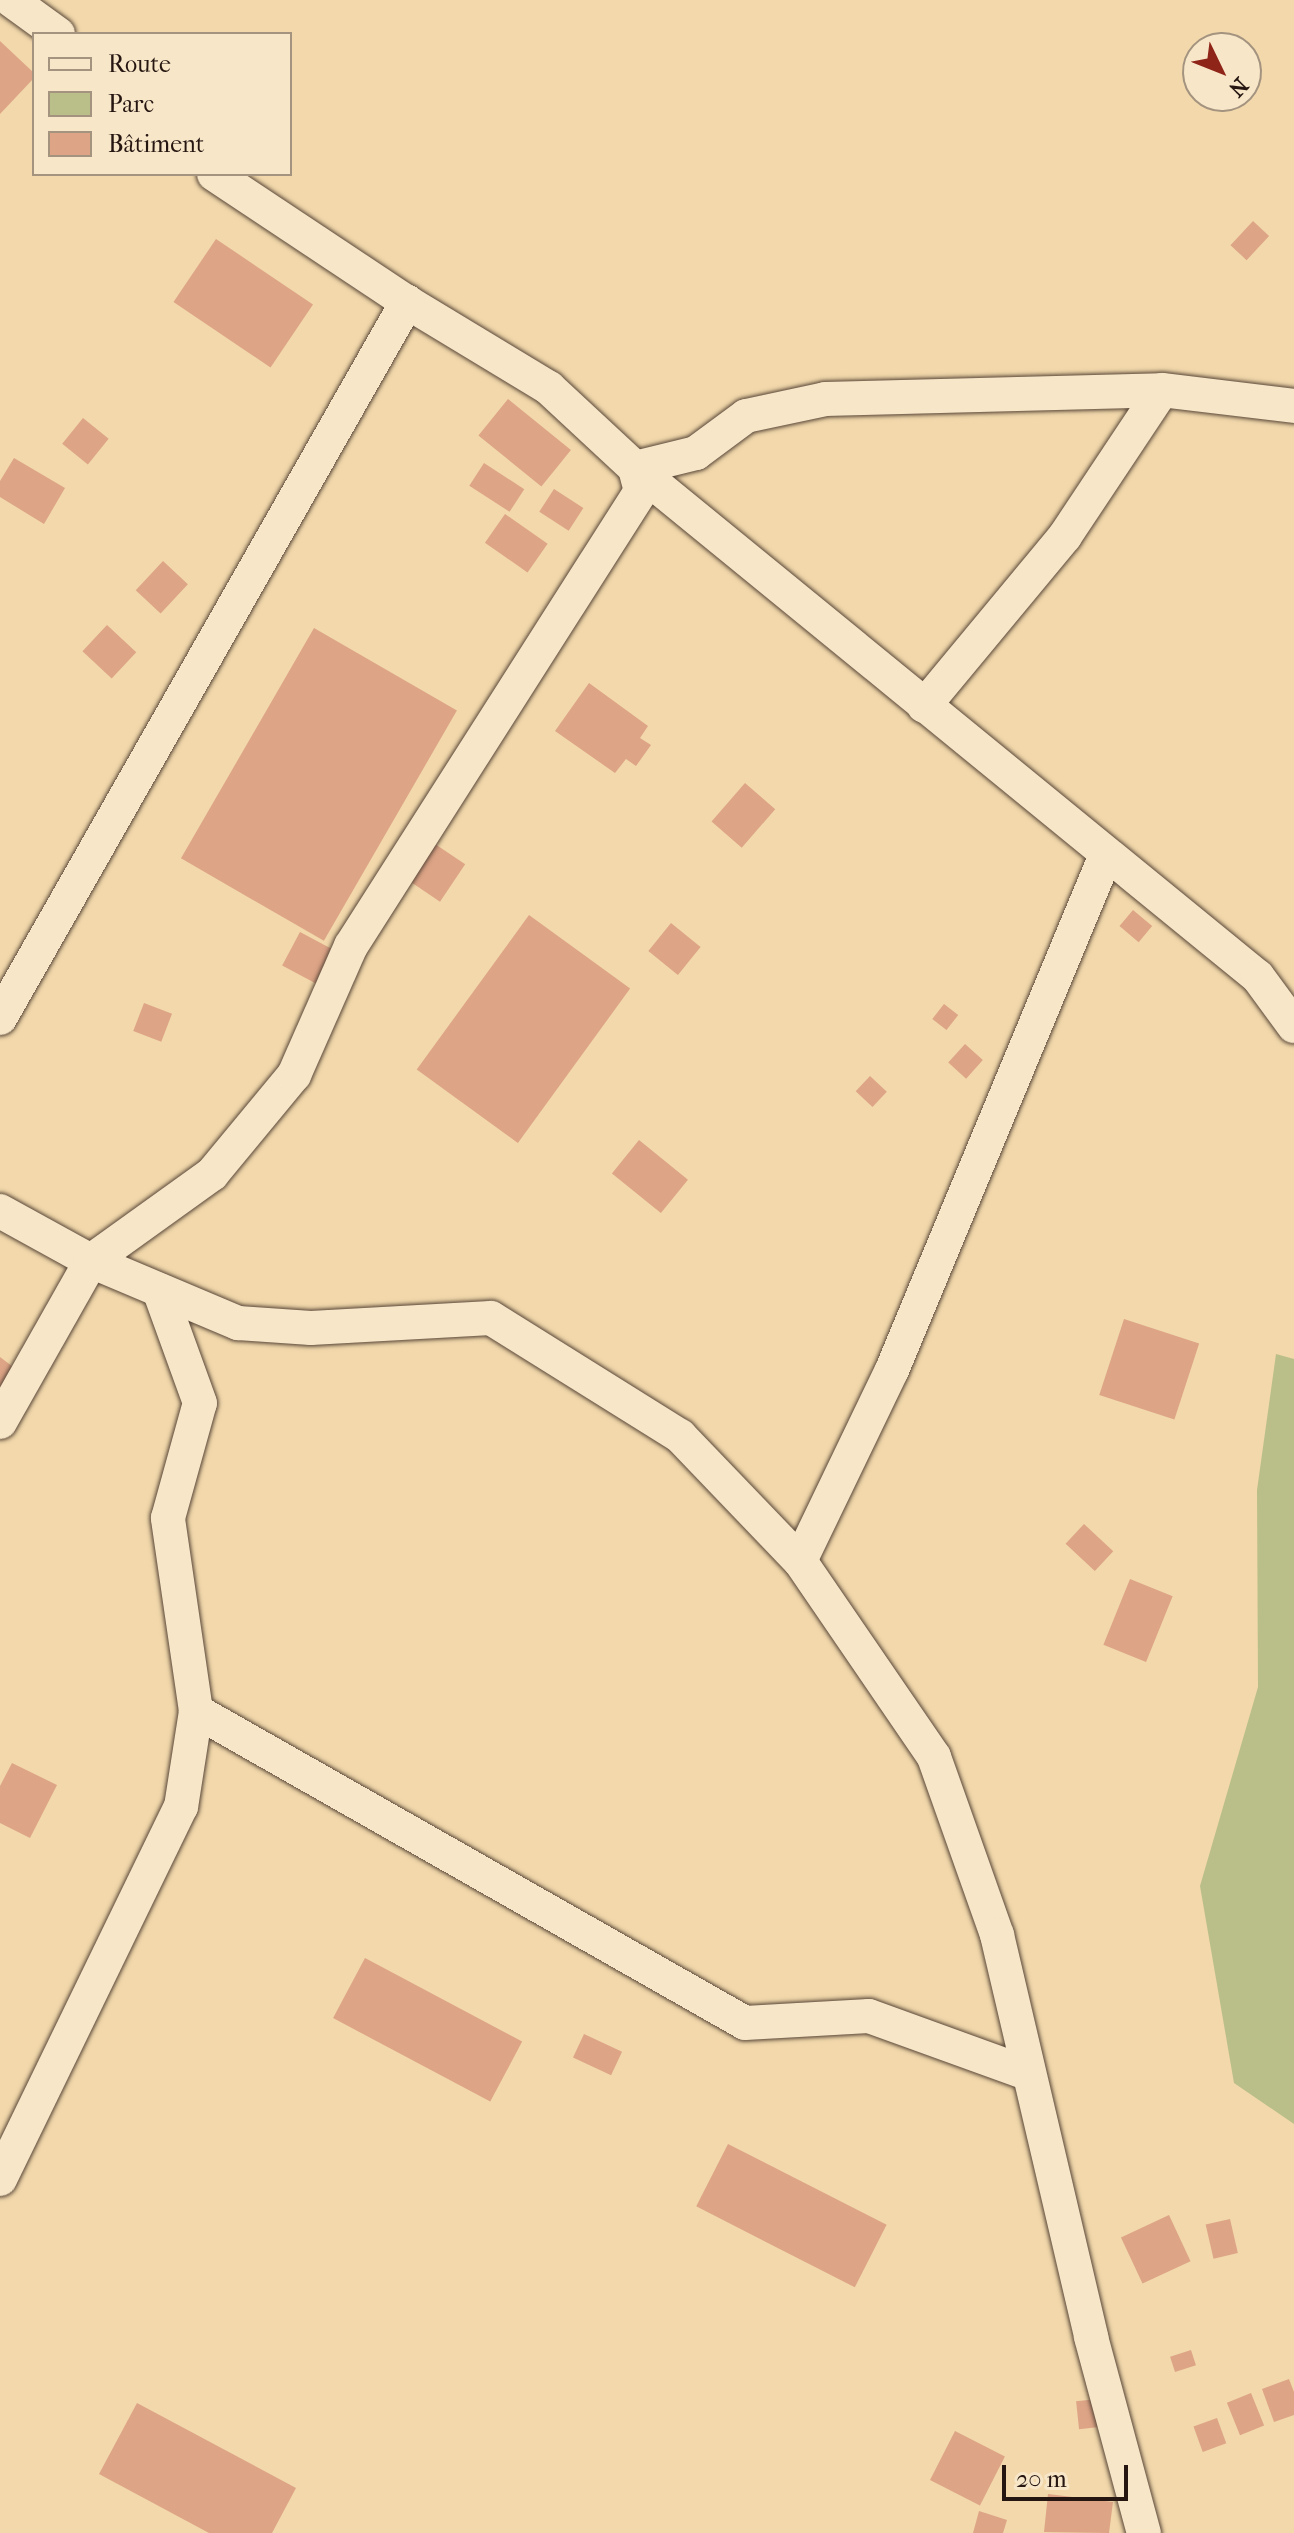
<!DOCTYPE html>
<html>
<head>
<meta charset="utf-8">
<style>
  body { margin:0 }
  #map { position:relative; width:1294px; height:2533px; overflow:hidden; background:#f2d8ab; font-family:"IM FELL French Canon",serif }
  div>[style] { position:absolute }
  .green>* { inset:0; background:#babf89 }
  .building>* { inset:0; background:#dda486; transform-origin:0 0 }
  .roads { filter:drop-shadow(0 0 2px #584638) drop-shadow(0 0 2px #584638) }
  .street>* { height:34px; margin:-17px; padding:0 17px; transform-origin:17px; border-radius:17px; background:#f7e6c8 }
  span { translate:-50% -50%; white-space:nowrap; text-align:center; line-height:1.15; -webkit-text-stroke:6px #f7e6c8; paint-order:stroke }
  .legend { position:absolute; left:32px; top:32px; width:260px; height:144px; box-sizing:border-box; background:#f7e6c8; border:2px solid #a3937f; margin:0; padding:10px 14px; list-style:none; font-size:24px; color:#251611 }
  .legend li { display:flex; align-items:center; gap:16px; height:40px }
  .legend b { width:40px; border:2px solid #a3937f }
  .north { position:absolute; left:1182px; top:32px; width:80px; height:80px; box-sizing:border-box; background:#f7e6c8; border:2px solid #a3937f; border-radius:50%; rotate:133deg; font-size:22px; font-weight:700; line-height:32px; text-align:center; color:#251611 }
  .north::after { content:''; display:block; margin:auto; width:28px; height:36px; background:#8f2418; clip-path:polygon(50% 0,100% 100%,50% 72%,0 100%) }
  .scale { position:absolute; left:1002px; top:2465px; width:126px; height:36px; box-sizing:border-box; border:4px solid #251611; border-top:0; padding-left:10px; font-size:24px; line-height:28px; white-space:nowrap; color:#251611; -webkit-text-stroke:6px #f7e6c8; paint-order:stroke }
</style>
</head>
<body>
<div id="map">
  <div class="green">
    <i style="clip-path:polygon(1276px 1354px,1294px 1359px,1294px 2124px,1234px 2083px,1200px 1886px,1258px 1687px,1257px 1490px)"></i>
  </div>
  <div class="building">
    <i style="clip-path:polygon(0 41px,34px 73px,34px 78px,0 114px)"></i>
    <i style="left:1253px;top:221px;width:22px;height:33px;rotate:43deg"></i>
    <i style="left:216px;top:239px;width:117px;height:76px;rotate:34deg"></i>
    <i style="left:508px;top:399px;width:81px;height:47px;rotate:39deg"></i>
    <i style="left:83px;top:418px;width:33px;height:33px;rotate:39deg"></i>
    <i style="clip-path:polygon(14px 458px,65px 488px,44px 524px,0 497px,0 481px)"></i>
    <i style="left:484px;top:463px;width:48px;height:27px;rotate:33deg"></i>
    <i style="left:554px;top:489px;width:35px;height:27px;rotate:33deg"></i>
    <i style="left:505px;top:514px;width:52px;height:35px;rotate:35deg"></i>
    <i style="left:163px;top:561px;width:34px;height:40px;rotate:43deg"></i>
    <i style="left:107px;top:625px;width:40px;height:36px;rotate:43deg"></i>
    <i style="left:314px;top:628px;width:165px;height:266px;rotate:30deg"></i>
    <i style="clip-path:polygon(589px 683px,648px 726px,640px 738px,651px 745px,636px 766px,626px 759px,615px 773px,555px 731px)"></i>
    <i style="left:745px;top:783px;width:40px;height:51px;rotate:41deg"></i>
    <i style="left:432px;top:842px;width:40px;height:45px;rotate:34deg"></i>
    <i style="left:1133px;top:910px;width:25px;height:21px;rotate:40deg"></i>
    <i style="left:529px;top:915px;width:125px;height:191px;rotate:36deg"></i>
    <i style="left:671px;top:923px;width:38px;height:36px;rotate:39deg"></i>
    <i style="left:300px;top:932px;width:42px;height:38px;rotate:28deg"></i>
    <i style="left:144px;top:1003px;width:30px;height:30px;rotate:21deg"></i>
    <i style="left:944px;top:1004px;width:18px;height:19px;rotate:38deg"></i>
    <i style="left:965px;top:1044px;width:24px;height:25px;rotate:42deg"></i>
    <i style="left:870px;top:1076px;width:23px;height:21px;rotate:43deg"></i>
    <i style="left:639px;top:1140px;width:63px;height:43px;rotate:39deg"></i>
    <i style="left:1124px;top:1319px;width:79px;height:80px;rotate:18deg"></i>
    <i style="clip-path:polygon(0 1357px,17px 1370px,0 1393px)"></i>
    <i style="left:1084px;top:1524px;width:40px;height:27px;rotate:43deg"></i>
    <i style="left:1130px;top:1579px;width:46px;height:71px;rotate:22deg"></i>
    <i style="clip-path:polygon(12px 1763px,57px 1785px,30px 1838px,0 1823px,0 1786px)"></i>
    <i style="left:365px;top:1958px;width:178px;height:68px;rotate:28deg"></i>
    <i style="left:584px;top:2034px;width:42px;height:26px;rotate:25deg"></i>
    <i style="left:728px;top:2144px;width:178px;height:70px;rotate:27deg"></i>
    <i style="left:1169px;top:2215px;width:51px;height:53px;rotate:65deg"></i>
    <i style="left:1230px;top:2219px;width:35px;height:25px;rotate:77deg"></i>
    <i style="left:1191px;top:2350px;width:16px;height:22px;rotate:72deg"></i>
    <i style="clip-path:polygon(1289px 2379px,1294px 2392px,1294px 2415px,1274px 2422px,1262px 2389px)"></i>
    <i style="left:1251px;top:2393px;width:35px;height:26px;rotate:68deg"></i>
    <i style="left:1098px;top:2399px;width:28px;height:22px;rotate:84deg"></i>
    <i style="clip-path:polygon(137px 2403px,296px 2488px,272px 2533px,209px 2533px,99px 2474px)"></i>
    <i style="left:1217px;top:2418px;width:27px;height:25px;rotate:70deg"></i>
    <i style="left:955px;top:2431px;width:56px;height:55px;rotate:27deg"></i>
    <i style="clip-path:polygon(1048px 2494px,1113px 2502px,1109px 2533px,1044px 2532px)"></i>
    <i style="clip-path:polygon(979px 2511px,1007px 2520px,1003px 2533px,973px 2533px)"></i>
  </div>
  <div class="roads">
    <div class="street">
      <i style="left:11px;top:0;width:58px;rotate:35.9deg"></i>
      <i style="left:214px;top:174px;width:232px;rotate:33.6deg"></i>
      <i style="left:407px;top:302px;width:166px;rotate:31.2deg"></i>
      <i style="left:549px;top:388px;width:117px;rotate:42.9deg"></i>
      <i style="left:635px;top:468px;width:804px;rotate:39.25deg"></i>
      <i style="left:1258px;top:977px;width:61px;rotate:53.7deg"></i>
      <i style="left:924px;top:706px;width:221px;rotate:-50.3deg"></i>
      <i style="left:1065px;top:536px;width:175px;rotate:-56.4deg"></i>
      <i style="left:0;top:1018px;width:824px;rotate:-60.38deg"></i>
      <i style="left:0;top:1211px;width:104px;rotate:28.8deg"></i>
      <i style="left:91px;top:1261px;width:160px;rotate:22.9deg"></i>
      <i style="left:238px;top:1323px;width:73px;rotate:3.9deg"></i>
      <i style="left:311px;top:1328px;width:180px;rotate:-3.2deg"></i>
      <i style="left:491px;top:1318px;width:223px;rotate:32deg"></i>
      <i style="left:680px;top:1436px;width:173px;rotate:46.2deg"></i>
      <i style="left:800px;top:1561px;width:237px;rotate:55.6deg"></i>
      <i style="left:934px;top:1757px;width:189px;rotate:70.5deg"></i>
      <i style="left:997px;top:1935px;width:413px;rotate:76.8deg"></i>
      <i style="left:1091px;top:2337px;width:203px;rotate:74.9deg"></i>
      <i style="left:0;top:1422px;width:185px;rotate:-60.5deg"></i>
      <i style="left:91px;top:1261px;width:149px;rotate:-35.7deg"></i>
      <i style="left:212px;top:1174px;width:129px;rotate:-50.4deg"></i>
      <i style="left:294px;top:1075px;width:141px;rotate:-66.2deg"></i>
      <i style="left:351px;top:946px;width:540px;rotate:-57.49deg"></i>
      <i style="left:641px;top:491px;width:24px;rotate:-105deg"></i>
      <i style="left:635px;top:468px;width:63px;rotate:-13.8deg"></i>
      <i style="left:696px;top:453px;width:62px;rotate:-36.5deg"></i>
      <i style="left:746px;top:416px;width:81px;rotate:-12.1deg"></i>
      <i style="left:825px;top:399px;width:337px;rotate:-1.5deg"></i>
      <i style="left:1162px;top:390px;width:133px;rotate:6.9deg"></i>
      <i style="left:800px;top:1561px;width:212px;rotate:-64.3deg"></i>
      <i style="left:892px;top:1370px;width:558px;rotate:-67.44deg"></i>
      <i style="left:196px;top:1711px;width:631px;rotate:29.61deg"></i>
      <i style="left:745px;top:2023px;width:124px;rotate:-3.2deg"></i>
      <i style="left:869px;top:2016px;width:170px;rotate:19.9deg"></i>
      <i style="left:0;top:2179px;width:414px;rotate:-64.1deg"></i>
      <i style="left:181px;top:1807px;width:97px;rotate:-81.1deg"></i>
      <i style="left:196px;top:1711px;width:195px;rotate:-98.3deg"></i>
      <i style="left:168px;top:1518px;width:119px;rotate:-74.5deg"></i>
      <i style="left:200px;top:1403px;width:120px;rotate:-109.9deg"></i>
    </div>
  </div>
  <ul class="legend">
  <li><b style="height:10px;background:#f7e6c8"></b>Route</li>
  <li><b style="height:22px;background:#babf89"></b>Parc</li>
  <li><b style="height:22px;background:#dda486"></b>Bâtiment</li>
  </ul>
  <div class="north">N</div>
  <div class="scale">20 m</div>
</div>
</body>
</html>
